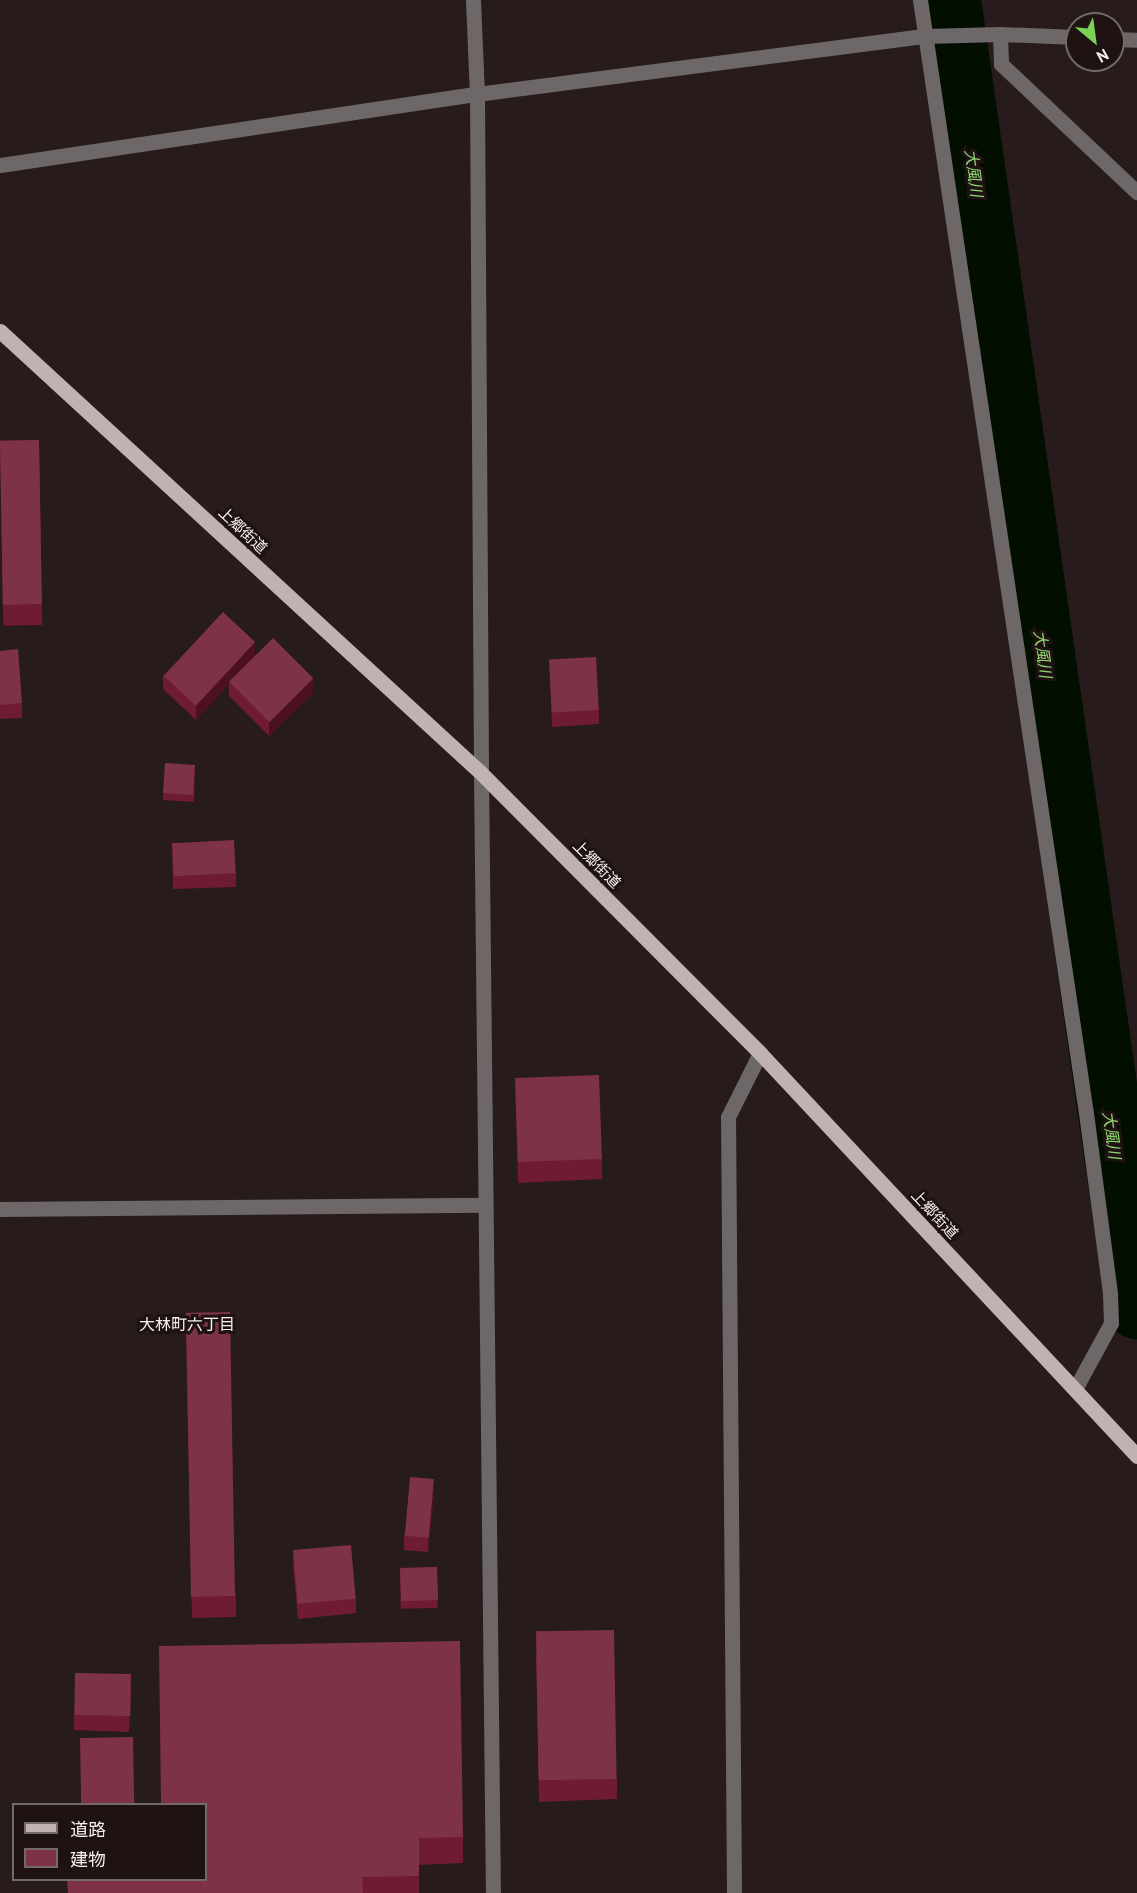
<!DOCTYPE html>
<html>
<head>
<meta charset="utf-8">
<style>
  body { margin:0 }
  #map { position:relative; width:1137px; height:1893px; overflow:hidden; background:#271b1c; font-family:"PT Sans","Noto Sans JP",sans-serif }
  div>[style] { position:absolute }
  .river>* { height:63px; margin:-31.5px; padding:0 31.5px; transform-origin:31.5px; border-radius:31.5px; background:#020e00 }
  .minor>* { height:15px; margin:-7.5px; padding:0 7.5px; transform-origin:7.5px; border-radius:7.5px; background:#6e6768 }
  .tertiary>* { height:15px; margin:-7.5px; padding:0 7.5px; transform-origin:7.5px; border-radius:7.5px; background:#6e6768 }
  .primary>* { height:15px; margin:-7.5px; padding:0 7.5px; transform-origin:7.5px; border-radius:7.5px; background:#c0b1b2 }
  .wall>* { inset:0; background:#6f1b33; transform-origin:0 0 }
  .shaded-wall>* { inset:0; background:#4c1121 }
  .building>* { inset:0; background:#7e3247; transform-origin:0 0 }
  span { translate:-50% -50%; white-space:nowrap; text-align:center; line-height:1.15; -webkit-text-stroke:6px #1e1213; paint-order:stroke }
  .street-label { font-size:15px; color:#f7eeee }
  .water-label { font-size:16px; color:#90d772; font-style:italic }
  .neighbourhood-label { font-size:16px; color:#f7eeee }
  .legend { position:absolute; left:12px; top:1803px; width:195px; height:78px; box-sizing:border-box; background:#1e1213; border:2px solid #756a6b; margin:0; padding:8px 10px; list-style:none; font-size:18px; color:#f7eeee }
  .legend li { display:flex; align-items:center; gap:12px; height:30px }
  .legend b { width:30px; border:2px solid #756a6b }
  .north { position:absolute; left:1065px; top:12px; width:60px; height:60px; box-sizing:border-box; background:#1e1213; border:2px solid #756a6b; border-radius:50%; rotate:151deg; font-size:16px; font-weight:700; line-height:24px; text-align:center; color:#f7eeee }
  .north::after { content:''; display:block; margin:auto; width:21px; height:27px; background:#7bd155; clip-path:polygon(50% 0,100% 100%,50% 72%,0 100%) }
</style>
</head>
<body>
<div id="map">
  <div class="river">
    <i style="left:949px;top:0;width:1321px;rotate:81.82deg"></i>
  </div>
  <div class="minor">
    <i style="left:920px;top:0;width:1125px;rotate:81.52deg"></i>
    <i style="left:1086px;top:1113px;width:183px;rotate:82.4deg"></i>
    <i style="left:1110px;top:1294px;width:29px;rotate:88deg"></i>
    <i style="left:1111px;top:1323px;width:75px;rotate:118.6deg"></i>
    <i style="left:1000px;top:34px;width:30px;rotate:88deg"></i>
    <i style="left:1001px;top:64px;width:187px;rotate:43.3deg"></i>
    <i style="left:0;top:165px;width:482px;rotate:-8.5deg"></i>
    <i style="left:481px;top:773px;width:1120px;rotate:89.39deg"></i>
    <i style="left:0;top:1209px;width:485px;rotate:-0.5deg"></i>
    <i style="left:734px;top:1893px;width:776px;rotate:-90.44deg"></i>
    <i style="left:728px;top:1117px;width:72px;rotate:-63.4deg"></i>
  </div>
  <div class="tertiary">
    <i style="left:473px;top:0;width:94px;rotate:87.6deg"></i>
    <i style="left:477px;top:94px;width:679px;rotate:89.66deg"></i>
    <i style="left:1113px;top:39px;width:24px;rotate:2deg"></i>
    <i style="left:477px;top:94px;width:452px;rotate:-7.4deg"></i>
    <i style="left:925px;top:36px;width:75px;rotate:-1.5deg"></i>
    <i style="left:1000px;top:34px;width:77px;rotate:2.2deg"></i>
  </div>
  <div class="primary">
    <i style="left:0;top:331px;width:653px;rotate:42.58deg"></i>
    <i style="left:481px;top:773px;width:395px;rotate:45.1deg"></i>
    <i style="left:760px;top:1053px;width:552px;rotate:46.91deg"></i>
  </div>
  <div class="wall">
    <i style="left:39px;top:440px;width:185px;height:39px;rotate:89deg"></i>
    <i style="clip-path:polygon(0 651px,22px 703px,22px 718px,0 719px)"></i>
    <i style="clip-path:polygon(255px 656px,313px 693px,269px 736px,229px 696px,229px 684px,196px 720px,163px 689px,163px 675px)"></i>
    <i style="clip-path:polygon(549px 660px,599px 710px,599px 724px,552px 727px)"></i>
    <i style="clip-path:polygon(195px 765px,194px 802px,163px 800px,163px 793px)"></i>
    <i style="clip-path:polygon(172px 842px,236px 873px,236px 887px,173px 889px)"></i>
    <i style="clip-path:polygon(515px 1079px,602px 1159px,602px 1179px,518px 1183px)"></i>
    <i style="clip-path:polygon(186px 1334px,236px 1596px,236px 1617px,192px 1618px)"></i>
    <i style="clip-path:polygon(434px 1494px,428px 1552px,404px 1550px,404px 1536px)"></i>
    <i style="clip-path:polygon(293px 1550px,356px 1599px,356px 1613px,298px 1619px,293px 1565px)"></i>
    <i style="left:437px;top:1567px;width:41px;height:37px;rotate:89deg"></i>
    <i style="clip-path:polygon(536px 1653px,617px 1779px,617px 1799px,539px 1802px)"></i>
    <i style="clip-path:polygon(131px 1689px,129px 1732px,74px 1730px,74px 1715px)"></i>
    <i style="clip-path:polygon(206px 1804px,463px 1837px,463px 1863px,419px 1865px,419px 1893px,67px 1893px,206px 1880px)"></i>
  </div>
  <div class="shaded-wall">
    <i style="clip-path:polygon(255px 642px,255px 656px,229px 682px,229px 684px,196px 720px,196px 705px)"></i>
    <i style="clip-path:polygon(313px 678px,313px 693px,269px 736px,269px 721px)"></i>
    <i style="clip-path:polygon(434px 1479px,434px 1494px,428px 1552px,428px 1538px)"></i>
  </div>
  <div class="building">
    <i style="left:39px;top:440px;width:164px;height:39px;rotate:89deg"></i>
    <i style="left:223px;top:612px;width:44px;height:87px;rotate:43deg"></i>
    <i style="left:273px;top:638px;width:57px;height:62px;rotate:45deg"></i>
    <i style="clip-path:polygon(18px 649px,22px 703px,0 705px,0 651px)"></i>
    <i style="left:596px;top:657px;width:53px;height:47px;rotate:87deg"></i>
    <i style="left:165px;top:763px;width:30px;height:30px;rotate:4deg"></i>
    <i style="left:234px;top:840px;width:33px;height:62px;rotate:87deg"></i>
    <i style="left:599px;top:1075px;width:84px;height:84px;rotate:88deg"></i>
    <i style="left:230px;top:1312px;width:284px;height:44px;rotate:89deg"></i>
    <i style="left:410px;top:1477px;width:24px;height:59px;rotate:5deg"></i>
    <i style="left:351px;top:1545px;width:54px;height:58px;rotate:85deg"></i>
    <i style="left:437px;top:1567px;width:33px;height:37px;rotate:88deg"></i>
    <i style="left:614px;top:1630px;width:149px;height:78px;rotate:89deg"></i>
    <i style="clip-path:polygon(460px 1641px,463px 1837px,419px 1838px,419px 1876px,362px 1877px,363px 1893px,68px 1893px,67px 1880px,206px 1880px,206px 1804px,161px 1804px,159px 1646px)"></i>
    <i style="left:75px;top:1673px;width:56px;height:42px;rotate:1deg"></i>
    <i style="left:133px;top:1737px;width:67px;height:53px;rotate:89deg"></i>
  </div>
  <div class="street-label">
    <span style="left:243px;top:530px;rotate:43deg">上郷街道</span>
    <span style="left:597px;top:864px;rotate:45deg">上郷街道</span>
    <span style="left:935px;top:1214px;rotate:47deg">上郷街道</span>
  </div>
  <div class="water-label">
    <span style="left:974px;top:173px;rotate:82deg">大風川</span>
    <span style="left:1043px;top:654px;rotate:82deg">大風川</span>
    <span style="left:1112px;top:1135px;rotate:82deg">大風川</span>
  </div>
  <div class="neighbourhood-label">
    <span style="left:187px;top:1324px">大林町六丁目</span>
  </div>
  <ul class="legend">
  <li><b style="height:8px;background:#c0b1b2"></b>道路</li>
  <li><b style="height:16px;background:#7e3247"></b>建物</li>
  </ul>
  <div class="north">N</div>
</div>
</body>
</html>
